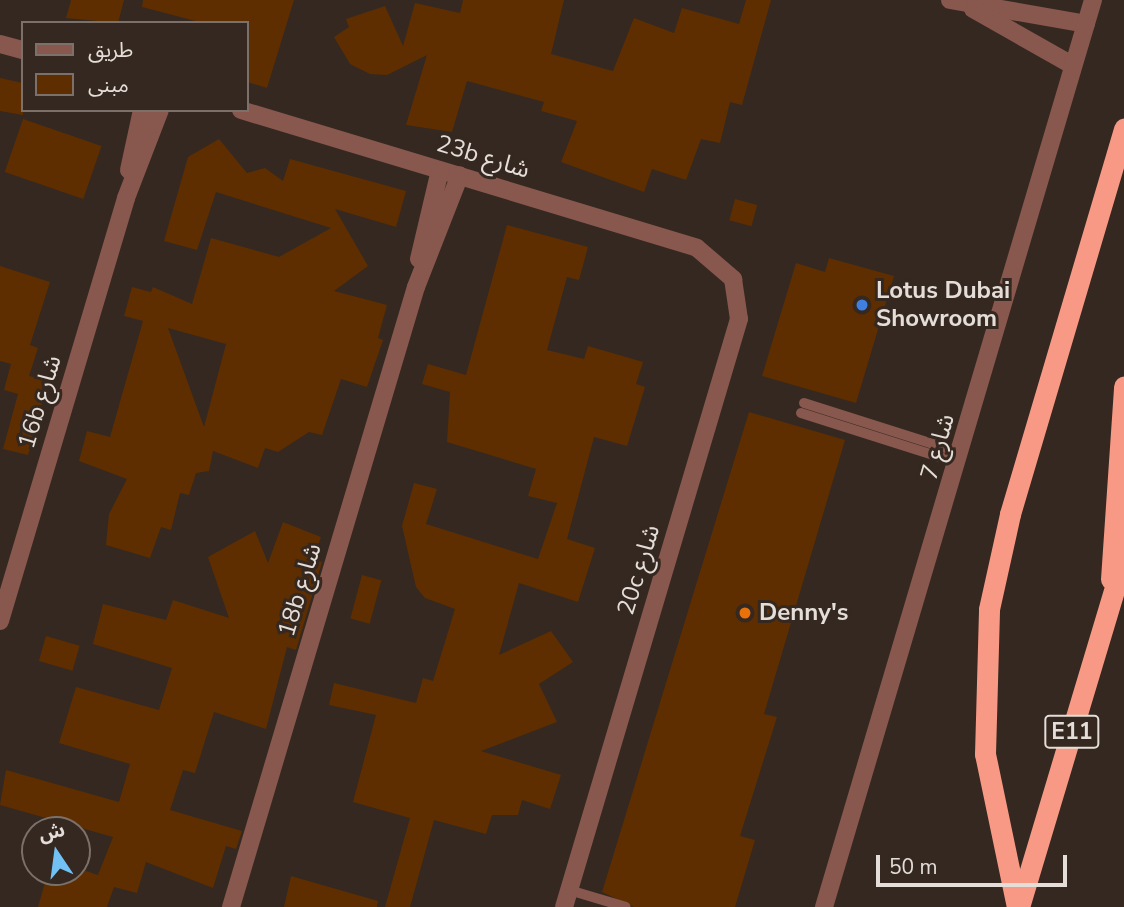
<!DOCTYPE html>
<html>
<head>
<meta charset="utf-8">
<style>
  body { margin:0 }
  #map { position:relative; width:1124px; height:907px; overflow:hidden; background:#342820; font-family:"Nunito Sans","Noto Sans Arabic",sans-serif }
  div>[style] { position:absolute }
  .building>* { inset:0; background:#5e2e00; transform-origin:0 0 }
  .lane>* { height:10px; margin:-5px; padding:0 5px; transform-origin:5px; border-radius:5px; background:#88574d }
  .street>* { height:18px; margin:-9px; padding:0 9px; transform-origin:9px; border-radius:9px; background:#88574d }
  .highway>* { height:21px; margin:-10.5px; padding:0 10.5px; transform-origin:10.5px; border-radius:10.5px; background:#f89985 }
  .dots>* { width:19px; height:19px; translate:-50% -50%; box-sizing:border-box; border:4px solid #342820; border-radius:50% }
  span { translate:-50% -50%; white-space:nowrap; text-align:center; line-height:1.15; -webkit-text-stroke:6px #342820; paint-order:stroke }
  .shield-label span { padding:2px 5px; background:#342820; border:2px solid; border-radius:5px; -webkit-text-stroke-width:0 }
  .shield-label { font-size:23px; color:#e5ded8; font-weight:700 }
  .street-label { font-size:24px; color:#e5ded8 }
  .poi-label { font-size:24px; color:#e5ded8; font-weight:700 }
  .left { translate:0 -50%; text-align:left }
  .legend { position:absolute; left:21px; top:21px; width:228px; height:91px; box-sizing:border-box; background:#342820; border:2px solid #7b716a; margin:0; padding:9px 12px; list-style:none; font-size:21px; color:#e5ded8 }
  .legend li { display:flex; align-items:center; gap:14px; height:35px }
  .legend b { width:35px; border:2px solid #7b716a }
  .north { position:absolute; left:21px; top:816px; width:70px; height:70px; box-sizing:border-box; background:#342820; border:2px solid #7b716a; border-radius:50%; rotate:347deg; font-size:19px; font-weight:700; line-height:28px; text-align:center; color:#e5ded8 }
  .north::after { content:''; display:block; margin:auto; width:24px; height:32px; background:#72c1f5; clip-path:polygon(50% 0,100% 100%,50% 72%,0 100%) }
  .scale { position:absolute; left:876px; top:855px; width:191px; height:32px; box-sizing:border-box; border:4px solid #e5ded8; border-top:0; padding-left:9px; font-size:21px; line-height:24px; white-space:nowrap; color:#e5ded8; -webkit-text-stroke:5px #342820; paint-order:stroke }
</style>
</head>
<body>
<div id="map">
  <div class="building">
    <i style="clip-path:polygon(71px 0,124px 0,118px 23px,66px 18px)"></i>
    <i style="clip-path:polygon(143px 0,294px 0,267px 88px,247px 82px,247px 23px,203px 23px,142px 7px)"></i>
    <i style="clip-path:polygon(463px 0,564px 0,551px 54px,613px 71px,634px 18px,674px 33px,682px 8px,739px 24px,746px 0,771px 0,742px 105px,730px 102px,720px 143px,701px 139px,686px 180px,652px 169px,644px 192px,561px 162px,577px 121px,541px 111px,544px 102px,467px 81px,452px 132px,406px 125px,427px 55px,387px 75px,370px 74px,350px 64px,334px 37px,349px 27px,346px 19px,385px 6px,403px 46px,415px 3px,460px 13px)"></i>
    <i style="clip-path:polygon(0 78px,23px 83px,23px 115px,0 111px)"></i>
    <i style="left:23px;top:119px;width:83px;height:56px;rotate:19deg"></i>
    <i style="clip-path:polygon(evenodd,219px 139px,247px 173px,265px 168px,283px 181px,290px 159px,406px 191px,396px 227px,335px 209px,368px 266px,334px 291px,387px 305px,378px 338px,383px 340px,367px 387px,341px 379px,322px 435px,309px 432px,278px 452px,265px 448px,258px 468px,213px 451px,209px 471px,196px 473px,189px 495px,180px 493px,171px 530px,161px 527px,150px 558px,106px 545px,109px 514px,127px 479px,79px 461px,87px 431px,110px 437px,143px 321px,124px 316px,132px 287px,151px 292px,153px 287px,192px 304px,211px 238px,279px 257px,331px 228px,216px 192px,197px 250px,164px 241px,188px 157px,219px 139px,168px 328px,226px 344px,204px 427px,168px 328px)"></i>
    <i style="left:735px;top:199px;width:23px;height:22px;rotate:15deg"></i>
    <i style="clip-path:polygon(507px 225px,588px 247px,579px 280px,567px 277px,547px 350px,584px 359px,588px 346px,643px 362px,636px 384px,645px 387px,627px 446px,594px 437px,567px 539px,595px 548px,578px 602px,519px 583px,499px 655px,551px 631px,573px 662px,539px 684px,557px 722px,481px 751px,561px 775px,550px 809px,522px 800px,518px 815px,492px 815px,486px 834px,434px 820px,410px 907px,385px 907px,410px 818px,353px 802px,376px 715px,329px 705px,334px 683px,416px 703px,423px 678px,433px 681px,455px 609px,425px 598px,416px 587px,402px 526px,414px 483px,437px 489px,426px 524px,538px 559px,557px 503px,528px 496px,536px 469px,447px 442px,450px 392px,422px 384px,428px 364px,466px 375px)"></i>
    <i style="clip-path:polygon(829px 258px,894px 276px,856px 403px,762px 376px,796px 263px,825px 272px)"></i>
    <i style="clip-path:polygon(0 266px,50px 282px,30px 345px,38px 348px,29px 376px,48px 380px,28px 455px,3px 449px,18px 394px,4px 390px,11px 364px,0 361px)"></i>
    <i style="clip-path:polygon(749px 412px,845px 440px,764px 714px,777px 717px,740px 836px,755px 840px,735px 907px,634px 907px,602px 892px)"></i>
    <i style="clip-path:polygon(283px 522px,321px 537px,313px 560px,322px 562px,296px 650px,287px 647px,266px 729px,214px 712px,195px 773px,183px 770px,170px 810px,242px 831px,236px 849px,226px 846px,213px 888px,146px 862px,137px 893px,114px 887px,107px 907px,38px 907px,48px 872px,77px 868px,98px 875px,113px 837px,0 805px,6px 770px,119px 802px,130px 764px,59px 743px,76px 687px,159px 710px,172px 668px,93px 644px,103px 604px,166px 620px,173px 600px,229px 618px,208px 557px,255px 531px,268px 563px)"></i>
    <i style="left:362px;top:575px;width:20px;height:45px;rotate:15deg"></i>
    <i style="left:46px;top:636px;width:35px;height:26px;rotate:16deg"></i>
    <i style="clip-path:polygon(291px 876px,378px 901px,377px 907px,284px 907px)"></i>
  </div>
  <div class="lane">
    <i style="left:804px;top:403px;width:166px;rotate:17.6deg"></i>
    <i style="left:801px;top:413px;width:166px;rotate:17.6deg"></i>
    <i style="left:569px;top:890px;width:59px;rotate:16.6deg"></i>
  </div>
  <div class="street">
    <i style="left:950px;top:0;width:138px;rotate:10deg"></i>
    <i style="left:973px;top:9px;width:114px;rotate:29.5deg"></i>
    <i style="left:0;top:44px;width:24px;rotate:15deg"></i>
    <i style="left:241px;top:110px;width:476px;rotate:16.8deg"></i>
    <i style="left:697px;top:248px;width:48px;rotate:40.7deg"></i>
    <i style="left:733px;top:279px;width:40px;rotate:81.5deg"></i>
    <i style="left:739px;top:319px;width:613px;rotate:106.57deg"></i>
    <i style="left:129px;top:170px;width:61px;rotate:-77.8deg"></i>
    <i style="left:419px;top:259px;width:91px;rotate:-76.7deg"></i>
    <i style="left:0;top:621px;width:441px;rotate:-73.4deg"></i>
    <i style="left:126px;top:198px;width:94px;rotate:-68.9deg"></i>
    <i style="left:231px;top:907px;width:647px;rotate:-73.39deg"></i>
    <i style="left:416px;top:287px;width:120px;rotate:-68.6deg"></i>
    <i style="left:824px;top:907px;width:946px;rotate:-73.48deg"></i>
  </div>
  <div class="highway">
    <i style="left:1111px;top:579px;width:193px;rotate:-86.1deg"></i>
    <i style="left:1017px;top:907px;width:156px;rotate:-101.8deg"></i>
    <i style="left:985px;top:754px;width:145px;rotate:-88.4deg"></i>
    <i style="left:989px;top:609px;width:97px;rotate:-77.5deg"></i>
    <i style="left:1010px;top:514px;width:402px;rotate:-73.5deg"></i>
    <i style="left:1019px;top:907px;width:365px;rotate:-73.3deg"></i>
  </div>
  <div class="dots">
    <i style="left:862px;top:305px;background:#3f7fe0"></i>
    <i style="left:745px;top:613px;background:#e8710a"></i>
  </div>
  <div class="shield-label">
    <span style="left:1072px;top:732px">E11</span>
  </div>
  <div class="street-label">
    <span style="left:483px;top:157px;rotate:17deg">23b شارع</span>
    <span style="left:40px;top:402px;rotate:-73deg">16b شارع</span>
    <span style="left:938px;top:447px;rotate:-74deg">شارع 7</span>
    <span style="left:639px;top:570px;rotate:-73deg">20c شارع</span>
    <span style="left:300px;top:590px;rotate:-73deg">18b شارع</span>
  </div>
  <div class="poi-label">
    <span class="left" style="left:876px;top:305px">Lotus Dubai<br>Showroom</span>
    <span class="left" style="left:759px;top:613px">Denny's</span>
  </div>
  <ul class="legend">
  <li><b style="height:9px;background:#88574d"></b>طريق</li>
  <li><b style="height:19px;background:#5e2e00"></b>مبنى</li>
  </ul>
  <div class="north">ش</div>
  <div class="scale">50 m</div>
</div>
</body>
</html>
